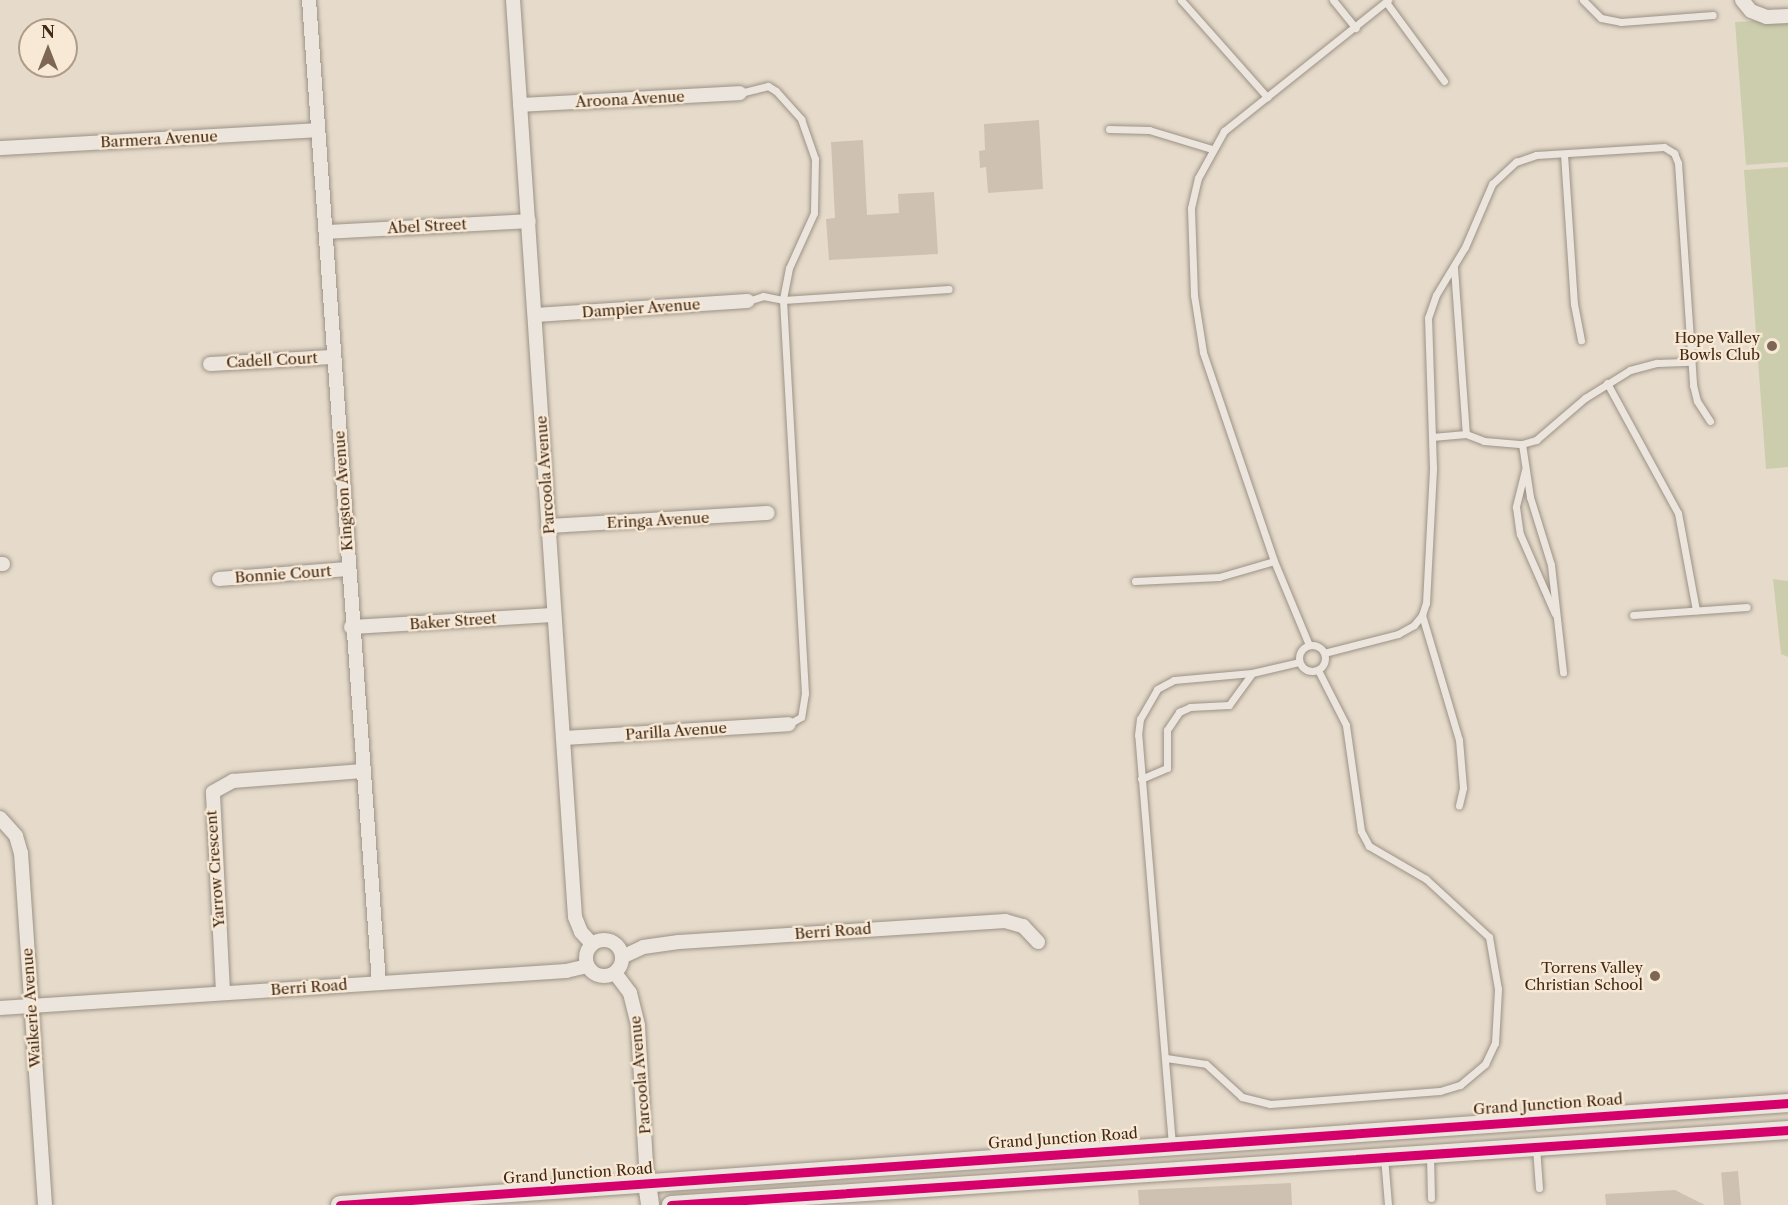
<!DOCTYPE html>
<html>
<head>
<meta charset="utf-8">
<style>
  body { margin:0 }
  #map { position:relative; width:1788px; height:1205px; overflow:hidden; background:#e6dbca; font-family:"Libre Caslon Text",serif }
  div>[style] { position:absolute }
  .green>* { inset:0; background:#cccdac }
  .building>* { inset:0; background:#cfc1b2; transform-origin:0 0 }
  .roads { filter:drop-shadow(0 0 2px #9c9286) drop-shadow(0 0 2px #9c9286) }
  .service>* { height:7px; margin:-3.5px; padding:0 3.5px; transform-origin:3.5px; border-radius:3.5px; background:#ebe5dd }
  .service>.ring { margin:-3.5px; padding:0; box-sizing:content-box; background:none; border:7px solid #ebe5dd; border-radius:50% }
  .minor>* { height:14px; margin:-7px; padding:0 7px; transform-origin:7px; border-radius:7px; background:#ebe5dd }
  .minor>.ring { margin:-7px; padding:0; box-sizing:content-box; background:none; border:14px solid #ebe5dd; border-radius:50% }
  .secondary>* { height:18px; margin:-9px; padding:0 9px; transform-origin:9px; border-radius:9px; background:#ebe5dd }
  .cycleway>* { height:9px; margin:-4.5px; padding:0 4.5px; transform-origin:4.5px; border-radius:4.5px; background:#d6006c }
  .dots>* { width:16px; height:16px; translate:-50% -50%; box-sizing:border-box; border:3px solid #f7e9d5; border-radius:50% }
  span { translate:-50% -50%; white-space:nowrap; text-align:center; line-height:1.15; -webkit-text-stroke:4.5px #f7e9d5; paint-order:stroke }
  .street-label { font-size:15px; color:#442914 }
  .poi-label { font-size:15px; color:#442914 }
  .right { translate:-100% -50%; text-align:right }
  .north { position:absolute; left:18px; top:18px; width:60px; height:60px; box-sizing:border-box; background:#f7e9d5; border:2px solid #af9c88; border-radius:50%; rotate:0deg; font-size:16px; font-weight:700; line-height:24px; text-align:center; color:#442914 }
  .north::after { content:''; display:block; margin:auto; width:21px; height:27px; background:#7d6754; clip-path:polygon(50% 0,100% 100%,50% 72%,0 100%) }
</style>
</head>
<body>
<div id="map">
  <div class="green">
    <i style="clip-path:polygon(1788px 19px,1788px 162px,1746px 165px,1735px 22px)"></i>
    <i style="clip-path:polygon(1788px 167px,1788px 467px,1766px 469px,1744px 170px)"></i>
    <i style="clip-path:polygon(1773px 579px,1788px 581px,1788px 657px,1781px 654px)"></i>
  </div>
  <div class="building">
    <i style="clip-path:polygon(1039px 120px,1043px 189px,988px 193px,986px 167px,980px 168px,979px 151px,985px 150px,984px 124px)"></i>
    <i style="clip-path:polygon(863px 140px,867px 215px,899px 213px,898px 194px,934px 192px,938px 254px,829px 260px,826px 219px,835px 218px,831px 142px)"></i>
    <i style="left:1738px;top:1171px;width:34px;height:17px;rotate:85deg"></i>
    <i style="clip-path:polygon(1291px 1183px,1292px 1205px,1139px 1205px,1138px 1190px)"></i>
    <i style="clip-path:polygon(1675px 1190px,1705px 1205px,1606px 1205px,1605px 1194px)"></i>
  </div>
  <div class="roads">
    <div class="service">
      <i style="left:1181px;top:0;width:130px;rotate:48.4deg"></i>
      <i style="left:1333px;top:0;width:36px;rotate:51deg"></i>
      <i style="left:1583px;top:0;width:25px;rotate:45deg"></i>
      <i style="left:1601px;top:18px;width:20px;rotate:11deg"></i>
      <i style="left:1621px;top:22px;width:92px;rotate:-4.4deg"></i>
      <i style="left:1386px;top:2px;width:98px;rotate:53.7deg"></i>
      <i style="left:740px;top:93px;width:29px;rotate:-14deg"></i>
      <i style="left:768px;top:86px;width:9px;rotate:32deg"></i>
      <i style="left:776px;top:91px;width:38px;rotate:48deg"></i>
      <i style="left:801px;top:119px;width:42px;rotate:70.7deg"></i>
      <i style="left:815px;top:159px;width:54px;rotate:91.1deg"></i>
      <i style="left:814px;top:213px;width:60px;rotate:114.4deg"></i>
      <i style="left:789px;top:268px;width:33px;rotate:101deg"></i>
      <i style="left:783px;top:300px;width:166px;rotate:-3.8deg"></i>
      <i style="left:1109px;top:129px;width:40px;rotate:1.4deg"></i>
      <i style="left:1149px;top:130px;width:66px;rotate:16.8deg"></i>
      <i style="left:1564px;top:154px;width:150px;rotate:86.2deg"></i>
      <i style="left:1574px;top:304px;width:37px;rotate:79deg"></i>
      <i style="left:1454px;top:268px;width:166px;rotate:85.9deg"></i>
      <i style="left:748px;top:301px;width:16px;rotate:-18deg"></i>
      <i style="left:763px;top:296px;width:20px;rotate:11deg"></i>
      <i style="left:783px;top:300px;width:394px;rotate:86.8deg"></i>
      <i style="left:805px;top:693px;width:24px;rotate:99deg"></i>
      <i style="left:801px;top:717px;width:14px;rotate:150deg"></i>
      <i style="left:1607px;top:383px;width:148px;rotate:61.4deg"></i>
      <i style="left:1678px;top:513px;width:99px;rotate:79.5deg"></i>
      <i style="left:1432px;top:437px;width:34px;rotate:-5deg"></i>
      <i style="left:1466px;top:434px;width:19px;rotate:21deg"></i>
      <i style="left:1484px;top:441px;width:38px;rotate:5deg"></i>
      <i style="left:1522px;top:444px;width:15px;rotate:-16deg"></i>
      <i style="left:1536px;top:440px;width:65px;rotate:-40.6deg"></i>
      <i style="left:1585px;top:398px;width:53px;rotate:-31.9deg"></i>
      <i style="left:1630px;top:370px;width:28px;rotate:-15deg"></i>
      <i style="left:1657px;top:363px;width:34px;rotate:-2deg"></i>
      <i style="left:1522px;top:444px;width:54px;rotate:81.4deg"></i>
      <i style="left:1530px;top:497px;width:71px;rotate:72.8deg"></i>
      <i style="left:1551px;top:565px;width:108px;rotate:83.6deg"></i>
      <i style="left:1525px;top:470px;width:38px;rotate:104deg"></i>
      <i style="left:1516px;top:507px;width:27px;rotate:82deg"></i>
      <i style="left:1520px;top:534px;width:87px;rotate:66.4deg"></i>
      <i style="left:1135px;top:581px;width:84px;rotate:-2.7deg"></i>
      <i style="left:1219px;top:577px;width:57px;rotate:-16.2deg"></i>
      <i style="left:1422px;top:615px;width:130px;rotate:73.5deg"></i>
      <i style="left:1459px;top:740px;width:48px;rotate:85.2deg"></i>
      <i style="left:1463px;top:788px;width:18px;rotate:103deg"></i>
      <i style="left:1633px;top:615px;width:114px;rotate:-4deg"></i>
      <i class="ring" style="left:1299px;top:645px;width:19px;height:19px"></i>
      <i style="left:1309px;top:645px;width:91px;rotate:-112.6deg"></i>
      <i style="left:1274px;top:561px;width:221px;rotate:-108.8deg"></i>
      <i style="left:1203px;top:352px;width:58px;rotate:-99deg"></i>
      <i style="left:1194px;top:295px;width:87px;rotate:-92deg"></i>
      <i style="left:1191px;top:208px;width:31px;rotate:-77deg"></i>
      <i style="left:1198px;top:178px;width:54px;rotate:-61deg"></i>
      <i style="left:1224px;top:131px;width:210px;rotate:-38.6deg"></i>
      <i style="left:1324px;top:653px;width:76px;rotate:-14.4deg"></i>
      <i style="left:1398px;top:634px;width:18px;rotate:-29deg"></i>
      <i style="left:1414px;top:625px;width:13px;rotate:-51deg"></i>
      <i style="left:1422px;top:615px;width:13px;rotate:-72deg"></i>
      <i style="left:1426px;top:603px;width:135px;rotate:-87deg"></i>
      <i style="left:1433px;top:468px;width:150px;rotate:-91.9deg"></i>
      <i style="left:1428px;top:318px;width:24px;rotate:-71deg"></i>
      <i style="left:1436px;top:295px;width:56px;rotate:-58.9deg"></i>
      <i style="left:1465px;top:247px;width:69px;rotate:-66.8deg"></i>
      <i style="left:1492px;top:184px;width:33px;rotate:-43deg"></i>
      <i style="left:1516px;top:162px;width:21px;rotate:-19deg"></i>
      <i style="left:1536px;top:155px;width:128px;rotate:-3.6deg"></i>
      <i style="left:1664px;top:147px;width:12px;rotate:31deg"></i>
      <i style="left:1674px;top:153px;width:11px;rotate:68deg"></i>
      <i style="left:1678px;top:163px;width:223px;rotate:86.1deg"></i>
      <i style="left:1693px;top:385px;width:16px;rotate:76deg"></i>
      <i style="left:1697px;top:401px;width:24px;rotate:57deg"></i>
      <i style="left:1141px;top:779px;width:28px;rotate:-23deg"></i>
      <i style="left:1167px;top:768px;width:38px;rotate:-90deg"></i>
      <i style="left:1167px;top:730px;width:22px;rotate:-56deg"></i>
      <i style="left:1179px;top:712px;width:12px;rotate:-24deg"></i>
      <i style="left:1190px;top:707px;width:39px;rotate:-3deg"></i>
      <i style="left:1229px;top:705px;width:39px;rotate:-54deg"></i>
      <i style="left:1166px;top:1058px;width:40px;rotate:8.5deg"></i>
      <i style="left:1206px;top:1064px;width:49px;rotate:42.5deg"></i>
      <i style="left:1242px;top:1097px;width:29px;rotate:14deg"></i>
      <i style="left:1270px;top:1104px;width:170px;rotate:-4.4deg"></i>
      <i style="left:1440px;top:1091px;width:21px;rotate:-17deg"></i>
      <i style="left:1460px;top:1085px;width:33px;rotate:-40deg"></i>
      <i style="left:1485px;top:1064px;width:23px;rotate:-65deg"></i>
      <i style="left:1495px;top:1043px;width:54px;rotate:-86.8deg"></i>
      <i style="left:1498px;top:989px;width:53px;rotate:-99.8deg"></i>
      <i style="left:1489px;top:937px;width:86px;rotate:-137.4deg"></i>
      <i style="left:1426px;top:879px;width:66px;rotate:-149.9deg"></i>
      <i style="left:1369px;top:846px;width:17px;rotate:-118deg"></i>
      <i style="left:1361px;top:831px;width:107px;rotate:-98.1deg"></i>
      <i style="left:1346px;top:725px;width:62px;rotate:-117deg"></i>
      <i style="left:1172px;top:1145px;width:411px;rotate:-94.7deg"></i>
      <i style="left:1138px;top:735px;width:16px;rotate:-83deg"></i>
      <i style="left:1140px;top:719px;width:34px;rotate:-60deg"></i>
      <i style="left:1157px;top:689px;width:19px;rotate:-28deg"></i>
      <i style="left:1174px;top:680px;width:78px;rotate:-5.1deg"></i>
      <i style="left:1252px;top:673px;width:48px;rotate:-13.2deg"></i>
      <i style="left:1536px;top:1147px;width:41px;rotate:85.8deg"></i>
      <i style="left:1430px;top:1155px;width:43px;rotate:88.7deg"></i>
      <i style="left:1384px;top:1157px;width:48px;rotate:85.2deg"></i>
    </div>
    <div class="minor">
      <i style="left:309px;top:0;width:985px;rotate:85.93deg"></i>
      <i style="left:513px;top:0;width:919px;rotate:86.13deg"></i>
      <i style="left:575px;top:917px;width:16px;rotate:68deg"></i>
      <i style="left:581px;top:932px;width:16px;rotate:47deg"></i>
      <i style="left:1742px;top:0;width:14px;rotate:51deg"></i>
      <i style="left:1751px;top:11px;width:17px;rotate:21deg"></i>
      <i style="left:1767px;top:17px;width:21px;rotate:-3deg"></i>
      <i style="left:520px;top:105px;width:220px;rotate:-3.1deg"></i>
      <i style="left:0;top:148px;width:318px;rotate:-3.2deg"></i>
      <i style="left:326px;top:232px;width:203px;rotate:-3.1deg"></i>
      <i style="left:535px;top:315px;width:213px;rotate:-3.8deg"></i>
      <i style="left:210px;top:364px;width:123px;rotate:-3.3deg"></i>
      <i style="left:548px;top:526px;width:220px;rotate:-3.4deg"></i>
      <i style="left:0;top:564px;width:3px"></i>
      <i style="left:219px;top:579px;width:129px;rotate:-4.4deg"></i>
      <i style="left:351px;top:627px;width:203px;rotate:-3.4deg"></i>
      <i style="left:563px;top:738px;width:226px;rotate:-3.5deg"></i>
      <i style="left:0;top:818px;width:24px;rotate:48deg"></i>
      <i style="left:16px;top:836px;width:18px;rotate:74deg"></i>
      <i style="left:21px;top:853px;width:353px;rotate:86.1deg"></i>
      <i class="ring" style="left:586px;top:940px;width:22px;height:22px"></i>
      <i style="left:622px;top:957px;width:23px;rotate:-25deg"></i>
      <i style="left:643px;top:947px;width:36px;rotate:-8deg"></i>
      <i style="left:679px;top:942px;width:327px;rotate:-3.7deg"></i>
      <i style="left:1005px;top:921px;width:19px;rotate:16deg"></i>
      <i style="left:1023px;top:926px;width:22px;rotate:47deg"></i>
      <i style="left:615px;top:973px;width:25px;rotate:53deg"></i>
      <i style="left:630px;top:993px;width:34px;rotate:76deg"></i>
      <i style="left:638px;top:1026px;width:157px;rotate:86.7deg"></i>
      <i style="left:223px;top:992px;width:200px;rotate:-92.9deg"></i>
      <i style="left:213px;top:792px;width:23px;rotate:-29deg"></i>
      <i style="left:233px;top:781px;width:130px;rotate:-4.4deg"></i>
      <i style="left:0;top:1008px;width:567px;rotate:-3.74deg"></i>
      <i style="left:566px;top:971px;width:22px;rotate:-13deg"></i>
    </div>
    <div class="secondary">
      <i style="left:647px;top:1183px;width:22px;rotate:82deg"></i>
      <i style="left:340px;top:1205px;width:1452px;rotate:-4.03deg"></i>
      <i style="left:671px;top:1205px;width:1120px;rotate:-3.84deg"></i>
    </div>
  </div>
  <div class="cycleway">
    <i style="left:340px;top:1205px;width:1452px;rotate:-4.03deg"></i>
    <i style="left:671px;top:1205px;width:1120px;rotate:-3.84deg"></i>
  </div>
  <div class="dots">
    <i style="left:1772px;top:346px;background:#7d6754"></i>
    <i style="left:1655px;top:976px;background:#7d6754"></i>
  </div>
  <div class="street-label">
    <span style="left:630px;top:99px;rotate:-3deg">Aroona Avenue</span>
    <span style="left:159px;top:139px;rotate:-3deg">Barmera Avenue</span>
    <span style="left:427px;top:226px;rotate:-3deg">Abel Street</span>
    <span style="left:641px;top:308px;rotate:-4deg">Dampier Avenue</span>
    <span style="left:272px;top:360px;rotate:-3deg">Cadell Court</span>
    <span style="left:545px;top:475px;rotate:-94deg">Parcoola Avenue</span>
    <span style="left:343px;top:491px;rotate:-94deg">Kingston Avenue</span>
    <span style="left:658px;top:520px;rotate:-3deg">Eringa Avenue</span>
    <span style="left:283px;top:574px;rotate:-4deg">Bonnie Court</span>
    <span style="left:453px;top:621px;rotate:-4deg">Baker Street</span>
    <span style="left:676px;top:731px;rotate:-4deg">Parilla Avenue</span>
    <span style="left:215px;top:869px;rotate:-94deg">Yarrow Crescent</span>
    <span style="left:833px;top:931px;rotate:-4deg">Berri Road</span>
    <span style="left:309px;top:987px;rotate:-4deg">Berri Road</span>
    <span style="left:31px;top:1008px;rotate:-94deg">Waikerie Avenue</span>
    <span style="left:640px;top:1075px;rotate:-95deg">Parcoola Avenue</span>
    <span style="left:1548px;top:1104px;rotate:-4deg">Grand Junction Road</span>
    <span style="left:1063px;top:1138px;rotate:-4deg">Grand Junction Road</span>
    <span style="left:578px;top:1173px;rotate:-4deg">Grand Junction Road</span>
  </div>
  <div class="poi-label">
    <span class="right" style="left:1760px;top:346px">Hope Valley<br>Bowls Club</span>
    <span class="right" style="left:1643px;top:976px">Torrens Valley<br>Christian School</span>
  </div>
  <div class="north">N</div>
</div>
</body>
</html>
